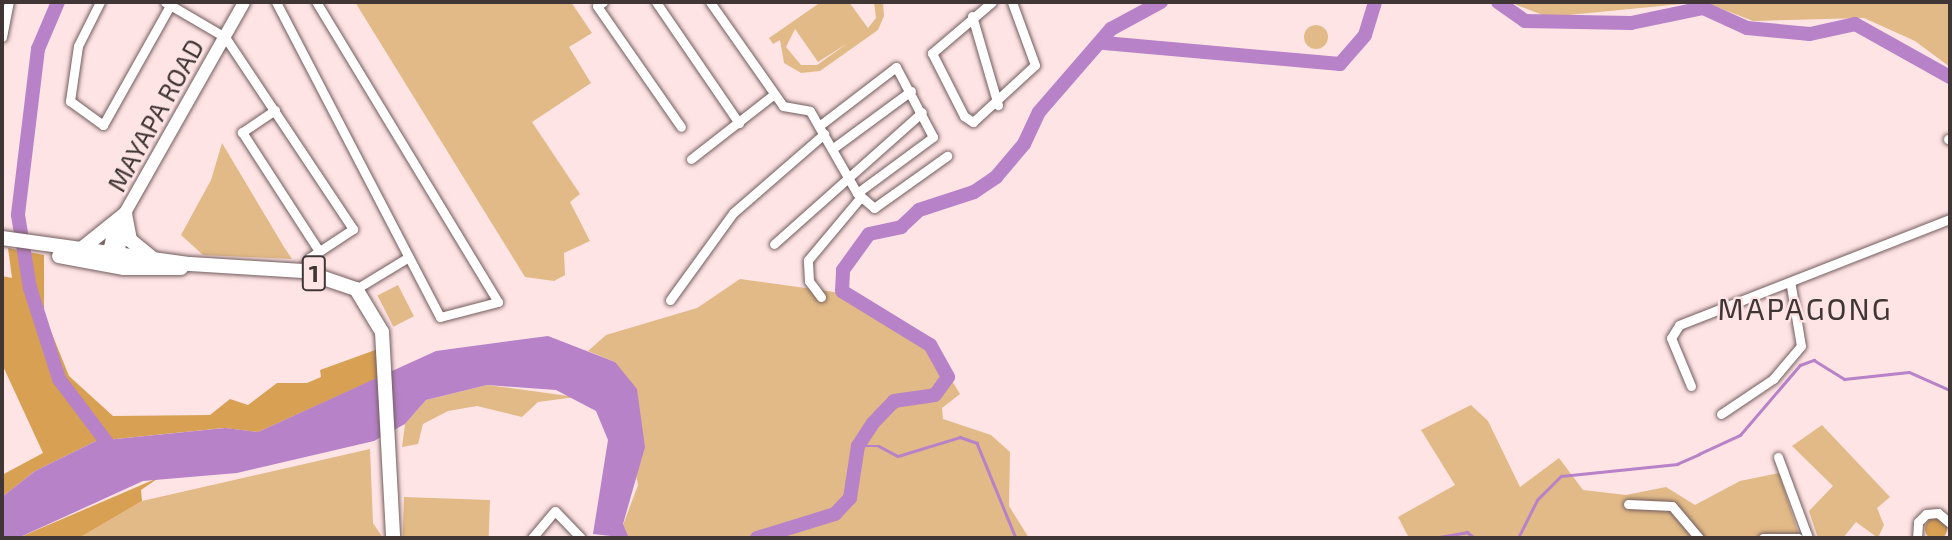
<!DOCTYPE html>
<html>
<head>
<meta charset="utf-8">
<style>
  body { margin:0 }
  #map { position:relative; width:1952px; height:540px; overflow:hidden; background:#ffe4e5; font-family:"Exo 2",sans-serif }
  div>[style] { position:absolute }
  .green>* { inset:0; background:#e2ba87; transform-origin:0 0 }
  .round { border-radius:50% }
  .forest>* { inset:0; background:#d8a053 }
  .water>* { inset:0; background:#b782c8 }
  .stream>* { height:2.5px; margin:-1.25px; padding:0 1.25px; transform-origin:1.25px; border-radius:1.25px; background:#b782c8 }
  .river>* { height:14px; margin:-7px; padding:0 7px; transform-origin:7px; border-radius:7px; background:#b782c8 }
  .roads { filter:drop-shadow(0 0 2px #725c5d) drop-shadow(0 0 2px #725c5d) }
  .minor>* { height:9px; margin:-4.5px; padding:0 4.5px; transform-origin:4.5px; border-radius:4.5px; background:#fff }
  .secondary>* { height:12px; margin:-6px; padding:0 6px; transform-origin:6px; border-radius:6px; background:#fff }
  .trunk>* { height:14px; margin:-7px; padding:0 7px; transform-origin:7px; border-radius:7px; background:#fff }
  span { translate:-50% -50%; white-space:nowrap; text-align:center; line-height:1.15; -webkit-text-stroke:5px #ffe4e5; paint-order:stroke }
  .shield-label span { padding:2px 5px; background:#ffe4e5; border:2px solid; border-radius:5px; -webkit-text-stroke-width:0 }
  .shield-label { font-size:24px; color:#403636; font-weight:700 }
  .street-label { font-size:26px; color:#403636 }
  .quarter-label { font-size:30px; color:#403636; letter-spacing:2px }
  .frame { position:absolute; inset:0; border:4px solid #403636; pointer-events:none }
</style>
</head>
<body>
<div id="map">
  <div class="green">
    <i style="clip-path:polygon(355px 2px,571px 2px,592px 33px,569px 47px,591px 83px,532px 122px,580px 194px,570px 202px,590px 241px,564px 253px,565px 275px,554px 281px,525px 277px)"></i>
    <i style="clip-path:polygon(evenodd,821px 2px,849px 2px,868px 28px,876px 18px,874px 2px,883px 2px,884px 16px,878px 30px,820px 71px,801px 73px,784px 63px,780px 40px,773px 44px,769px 38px,821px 2px,795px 29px,818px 62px,848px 43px,817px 65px,801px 65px,786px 47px,795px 29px)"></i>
    <i style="clip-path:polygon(1509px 2px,1702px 2px,1548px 17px)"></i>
    <i style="clip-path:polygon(1704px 2px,1950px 2px,1950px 67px,1915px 41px,1864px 18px,1753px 21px)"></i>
    <i class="round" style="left:1304px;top:25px;width:24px;height:24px"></i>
    <i style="clip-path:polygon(222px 143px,284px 247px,292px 259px,203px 255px,181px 235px,211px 180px)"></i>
    <i style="clip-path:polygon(740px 279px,834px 292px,930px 345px,960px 394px,942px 408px,943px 419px,991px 435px,1010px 452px,1009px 506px,1029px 538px,629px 538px,623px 525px,638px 485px,615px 362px,588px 351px,606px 335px,697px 308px)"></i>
    <i style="left:398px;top:285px;width:35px;height:23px;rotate:63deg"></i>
    <i style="clip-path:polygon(487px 385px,576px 397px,538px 402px,522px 417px,477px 406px,448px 411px,423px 424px,418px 444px,402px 447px,405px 424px,426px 400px)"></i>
    <i style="clip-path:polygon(1471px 405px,1488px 421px,1520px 487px,1559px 458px,1583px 490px,1626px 495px,1666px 487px,1695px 505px,1740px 481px,1779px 473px,1800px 538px,1409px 538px,1398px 517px,1455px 485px,1421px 430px)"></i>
    <i style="clip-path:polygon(1822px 425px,1890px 497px,1877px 508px,1884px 525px,1878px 538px,1856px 522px,1843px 538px,1818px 538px,1809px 511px,1833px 486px,1792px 446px)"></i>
    <i style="clip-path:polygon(370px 449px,373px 523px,383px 538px,79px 538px,142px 501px)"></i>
    <i style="left:404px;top:497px;width:86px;height:41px;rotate:2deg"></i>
  </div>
  <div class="forest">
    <i style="clip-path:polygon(8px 248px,44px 255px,44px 314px,69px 376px,113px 416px,210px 415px,230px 399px,248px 405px,277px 383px,307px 383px,321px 377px,320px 370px,378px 349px,380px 377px,258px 432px,224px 428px,96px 441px,35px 471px,2px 497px,2px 475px,43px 453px,2px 364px,2px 276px,12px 278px)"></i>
    <i style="clip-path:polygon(160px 477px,141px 490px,142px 501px,79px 538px,18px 538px)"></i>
    <i class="round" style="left:1925px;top:518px;width:22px;height:22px"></i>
  </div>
  <div class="water">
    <i style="clip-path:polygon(548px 336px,615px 362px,637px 389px,645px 447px,623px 524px,629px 538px,593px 534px,608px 440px,596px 411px,556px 390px,487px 385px,426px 400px,405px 424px,374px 441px,237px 473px,143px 481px,18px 538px,2px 538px,2px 497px,35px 471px,96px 441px,225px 428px,258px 432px,436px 351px)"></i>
  </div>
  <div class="stream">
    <i style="left:858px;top:446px;width:21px"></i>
    <i style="left:879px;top:446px;width:21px;rotate:28deg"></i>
    <i style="left:898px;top:456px;width:65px;rotate:-17deg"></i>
    <i style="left:960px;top:437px;width:18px;rotate:19deg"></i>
    <i style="left:977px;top:443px;width:103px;rotate:67.7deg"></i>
    <i style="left:1434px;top:538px;width:34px;rotate:-10deg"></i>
    <i style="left:1467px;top:532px;width:10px;rotate:37deg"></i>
    <i style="left:1518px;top:538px;width:42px;rotate:-63.4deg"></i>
    <i style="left:1537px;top:500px;width:34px;rotate:-45deg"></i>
    <i style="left:1561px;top:476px;width:117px;rotate:-5.9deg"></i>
    <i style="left:1677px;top:464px;width:24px;rotate:-24deg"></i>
    <i style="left:1699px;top:454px;width:45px;rotate:-24.9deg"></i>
    <i style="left:1740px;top:435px;width:92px;rotate:-49.4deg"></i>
    <i style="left:1800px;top:365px;width:15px;rotate:-20deg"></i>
    <i style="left:1814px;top:360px;width:36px;rotate:32deg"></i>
    <i style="left:1844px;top:379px;width:65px;rotate:-6.1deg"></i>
    <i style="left:1909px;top:372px;width:45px;rotate:23.7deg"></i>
  </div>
  <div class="river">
    <i style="left:58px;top:2px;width:51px;rotate:113.1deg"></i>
    <i style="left:38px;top:49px;width:167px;rotate:96.9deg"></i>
    <i style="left:18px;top:215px;width:74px;rotate:80.7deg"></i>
    <i style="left:30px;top:288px;width:96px;rotate:72.3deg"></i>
    <i style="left:59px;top:379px;width:96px;rotate:53deg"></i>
    <i style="left:1498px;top:2px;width:33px;rotate:35deg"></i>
    <i style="left:1525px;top:21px;width:106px;rotate:1.1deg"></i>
    <i style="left:1631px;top:23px;width:74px;rotate:-11.8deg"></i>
    <i style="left:1703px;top:8px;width:48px;rotate:24.4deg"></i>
    <i style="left:1747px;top:28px;width:63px;rotate:5.4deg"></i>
    <i style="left:1810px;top:34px;width:46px;rotate:-12.5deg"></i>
    <i style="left:1855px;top:24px;width:109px;rotate:29.2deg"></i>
    <i style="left:1104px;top:43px;width:237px;rotate:5.1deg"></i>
    <i style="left:1340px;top:64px;width:38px;rotate:-49deg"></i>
    <i style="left:1365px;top:35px;width:34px;rotate:-73deg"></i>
    <i style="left:757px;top:538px;width:82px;rotate:-17.1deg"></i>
    <i style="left:835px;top:514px;width:22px;rotate:-47deg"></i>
    <i style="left:850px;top:498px;width:53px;rotate:-81.3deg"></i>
    <i style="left:858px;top:446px;width:27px;rotate:-57deg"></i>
    <i style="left:873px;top:423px;width:30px;rotate:-46deg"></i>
    <i style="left:894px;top:401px;width:41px;rotate:-8.3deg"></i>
    <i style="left:935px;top:395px;width:22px;rotate:-54deg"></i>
    <i style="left:948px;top:377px;width:37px;rotate:-119deg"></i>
    <i style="left:930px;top:345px;width:103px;rotate:-148.5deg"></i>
    <i style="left:842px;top:291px;width:21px;rotate:-87deg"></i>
    <i style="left:843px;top:270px;width:44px;rotate:-54.2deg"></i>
    <i style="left:869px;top:234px;width:33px;rotate:-12deg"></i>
    <i style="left:901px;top:227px;width:25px;rotate:-43deg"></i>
    <i style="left:919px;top:210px;width:58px;rotate:-18.1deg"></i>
    <i style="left:974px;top:192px;width:27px;rotate:-34deg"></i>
    <i style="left:996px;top:177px;width:43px;rotate:-49.7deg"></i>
    <i style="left:1024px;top:144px;width:35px;rotate:-65deg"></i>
    <i style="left:1039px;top:112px;width:110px;rotate:-49.1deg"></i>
    <i style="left:1111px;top:29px;width:57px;rotate:-28.4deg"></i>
  </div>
  <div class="roads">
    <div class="minor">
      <i style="left:100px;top:2px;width:49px;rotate:116.6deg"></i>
      <i style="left:78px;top:46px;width:56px;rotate:98.3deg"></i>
      <i style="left:70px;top:101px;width:41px;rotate:36deg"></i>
      <i style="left:103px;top:125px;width:141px;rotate:-60.7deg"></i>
      <i style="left:165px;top:2px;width:69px;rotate:30.3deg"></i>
      <i style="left:225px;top:37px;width:231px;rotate:56.3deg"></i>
      <i style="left:353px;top:229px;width:53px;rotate:146.6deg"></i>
      <i style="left:309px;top:258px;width:14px;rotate:115deg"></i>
      <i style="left:276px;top:2px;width:355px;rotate:62.5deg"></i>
      <i style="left:440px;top:317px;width:60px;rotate:-14.5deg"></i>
      <i style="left:498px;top:302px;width:351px;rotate:-121.2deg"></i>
      <i style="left:603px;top:2px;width:7px;rotate:146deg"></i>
      <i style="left:597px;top:6px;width:147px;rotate:55.2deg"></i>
      <i style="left:656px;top:2px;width:147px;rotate:55.6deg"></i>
      <i style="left:710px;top:2px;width:127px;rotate:54.9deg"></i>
      <i style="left:783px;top:106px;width:27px;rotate:10deg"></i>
      <i style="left:810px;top:111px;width:95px;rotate:60.2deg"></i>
      <i style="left:857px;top:193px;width:23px;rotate:41deg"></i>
      <i style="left:874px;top:208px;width:90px;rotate:-35.5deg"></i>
      <i style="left:992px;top:2px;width:79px;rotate:139.6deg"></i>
      <i style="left:932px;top:53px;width:71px;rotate:63.1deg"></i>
      <i style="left:964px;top:116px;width:11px;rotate:34deg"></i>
      <i style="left:973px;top:122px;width:84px;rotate:-42.6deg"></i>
      <i style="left:1035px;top:65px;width:67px;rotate:-110.1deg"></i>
      <i style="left:972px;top:16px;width:93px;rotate:73.7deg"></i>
      <i style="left:2px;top:37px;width:36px;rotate:-79deg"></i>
      <i style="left:275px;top:110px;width:40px;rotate:146deg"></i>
      <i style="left:242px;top:132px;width:142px;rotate:57.1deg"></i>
      <i style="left:819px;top:126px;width:97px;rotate:-37.5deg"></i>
      <i style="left:896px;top:67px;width:79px;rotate:62.1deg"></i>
      <i style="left:933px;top:137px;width:94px;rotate:143.6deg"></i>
      <i style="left:1948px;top:139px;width:2px;rotate:27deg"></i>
      <i style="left:832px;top:149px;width:98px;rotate:-36.3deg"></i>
      <i style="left:691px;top:159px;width:104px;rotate:-38deg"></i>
      <i style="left:774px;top:244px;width:198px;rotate:-41.7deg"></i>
      <i style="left:356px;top:289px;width:60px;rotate:-31.3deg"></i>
      <i style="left:821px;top:297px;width:20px;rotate:-127deg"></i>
      <i style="left:809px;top:281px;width:21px;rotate:-93deg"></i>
      <i style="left:808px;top:260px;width:81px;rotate:-50deg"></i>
      <i style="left:670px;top:300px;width:107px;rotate:-54.1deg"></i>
      <i style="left:733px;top:213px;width:121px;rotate:-41deg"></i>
      <i style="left:1691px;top:386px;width:52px;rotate:-112.6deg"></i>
      <i style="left:1671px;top:338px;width:15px;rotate:-58deg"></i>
      <i style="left:1679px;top:325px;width:291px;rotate:-21.4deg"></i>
      <i style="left:1721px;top:414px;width:63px;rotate:-33.9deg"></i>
      <i style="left:1773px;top:379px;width:43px;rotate:-49.7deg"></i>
      <i style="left:1801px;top:346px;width:61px;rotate:-99.5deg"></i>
      <i style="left:1778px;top:457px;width:86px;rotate:69.7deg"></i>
      <i style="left:1628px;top:504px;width:44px;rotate:2.6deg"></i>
      <i style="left:1672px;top:506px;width:42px;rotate:49.8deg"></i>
      <i style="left:532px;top:538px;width:35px;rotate:-50deg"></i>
      <i style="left:555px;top:511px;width:37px;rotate:46deg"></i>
      <i style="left:1763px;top:538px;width:35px"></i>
      <i style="left:1917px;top:538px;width:16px;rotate:-86deg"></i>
      <i style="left:1918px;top:522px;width:11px;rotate:-45deg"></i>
      <i style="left:1926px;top:514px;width:12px;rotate:-5deg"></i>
      <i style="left:1938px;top:513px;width:16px;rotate:40deg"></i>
    </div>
    <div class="secondary">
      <i style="left:107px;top:260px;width:27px;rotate:-77deg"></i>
      <i style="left:113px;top:234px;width:266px;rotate:-60.5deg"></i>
      <i style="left:117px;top:262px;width:42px;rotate:-80.3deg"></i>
    </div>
    <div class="trunk">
      <i style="left:125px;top:214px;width:26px;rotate:79deg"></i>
      <i style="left:130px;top:240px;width:28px;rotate:39deg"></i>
      <i style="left:2px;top:238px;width:190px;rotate:7.9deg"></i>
      <i style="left:190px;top:264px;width:113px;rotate:3.5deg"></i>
      <i style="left:303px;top:271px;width:56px;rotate:18.8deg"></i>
      <i style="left:356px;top:289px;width:50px;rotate:58.8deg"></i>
      <i style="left:382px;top:332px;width:206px;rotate:86.9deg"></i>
      <i style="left:80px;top:250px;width:58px;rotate:-38.7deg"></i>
      <i style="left:59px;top:256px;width:66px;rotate:10.5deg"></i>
      <i style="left:124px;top:268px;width:57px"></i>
    </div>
  </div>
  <div class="shield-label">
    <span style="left:314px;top:273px">1</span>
  </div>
  <div class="street-label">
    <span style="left:155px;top:115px;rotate:-61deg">MAYAPA ROAD</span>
  </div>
  <div class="quarter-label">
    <span style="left:1805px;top:308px">MAPAGONG</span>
  </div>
  <div class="frame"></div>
</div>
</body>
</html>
